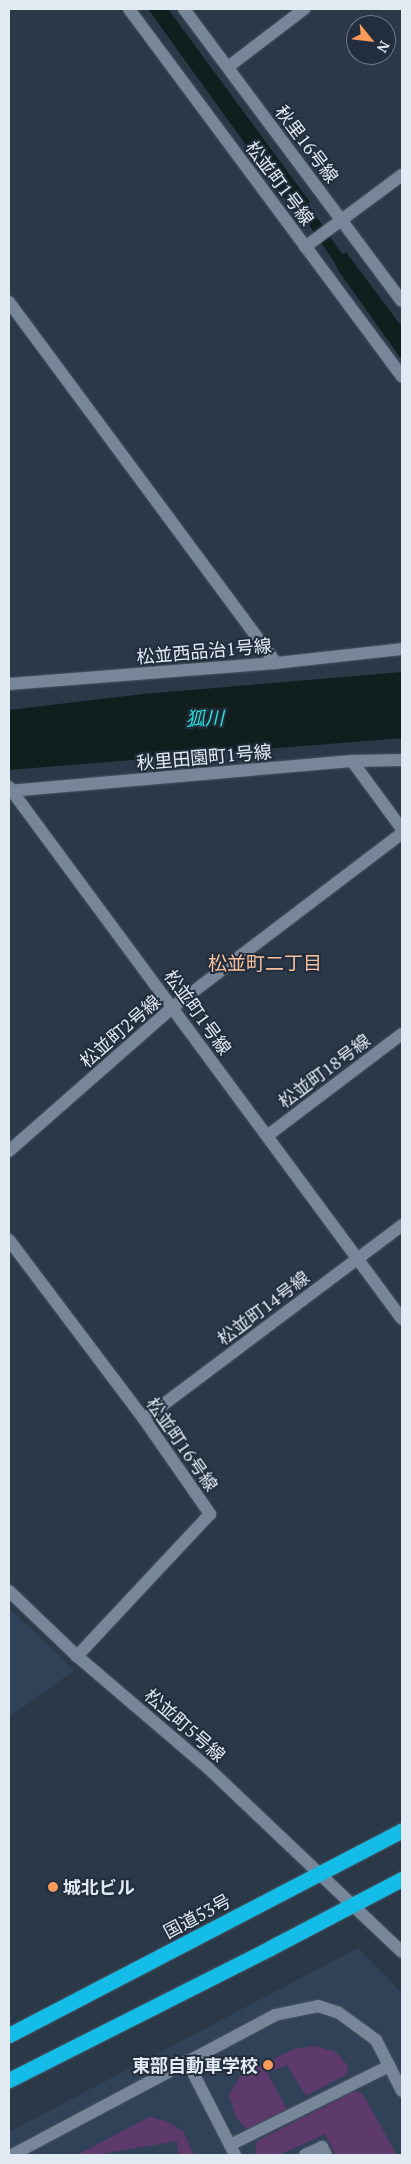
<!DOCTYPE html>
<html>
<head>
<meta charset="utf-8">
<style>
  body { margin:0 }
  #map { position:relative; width:411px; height:2164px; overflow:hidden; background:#2b3848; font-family:"PT Serif","Noto Sans JP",serif }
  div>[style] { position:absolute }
  .built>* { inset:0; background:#304257 }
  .green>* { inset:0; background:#5e396b }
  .water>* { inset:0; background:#0f1f1e }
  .stream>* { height:11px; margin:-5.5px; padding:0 5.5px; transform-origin:5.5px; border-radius:5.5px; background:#0f1f1e }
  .roads { filter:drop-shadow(0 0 1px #495561) drop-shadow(0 0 1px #495561) }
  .minor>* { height:12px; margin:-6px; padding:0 6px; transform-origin:6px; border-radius:6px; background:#778698 }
  .highway>* { height:15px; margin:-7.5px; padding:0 7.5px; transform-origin:7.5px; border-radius:7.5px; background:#13bde7 }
  .dots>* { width:14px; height:14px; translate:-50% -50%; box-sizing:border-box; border:2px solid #222e3e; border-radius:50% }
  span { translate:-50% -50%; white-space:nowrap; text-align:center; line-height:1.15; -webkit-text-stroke:4px #222e3e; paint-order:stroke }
  .street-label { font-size:18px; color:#e2eaf4 }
  .poi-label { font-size:18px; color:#e2eaf4; font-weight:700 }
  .left { translate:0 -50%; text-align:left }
  .right { translate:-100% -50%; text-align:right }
  .water-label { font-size:19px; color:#26e1d8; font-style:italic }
  .neighbourhood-label { font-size:19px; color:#f8c09c }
  .frame { position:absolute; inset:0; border:10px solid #e2eaf4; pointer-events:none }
  .north { position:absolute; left:346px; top:15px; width:50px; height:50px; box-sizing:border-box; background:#222e3e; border:1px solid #6f7987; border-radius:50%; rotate:119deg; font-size:14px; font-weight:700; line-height:20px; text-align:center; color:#e2eaf4 }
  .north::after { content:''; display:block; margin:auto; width:18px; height:22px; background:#fe9b58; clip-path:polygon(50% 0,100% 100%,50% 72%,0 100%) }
</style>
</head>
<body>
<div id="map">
  <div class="built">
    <i style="clip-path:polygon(9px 1608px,75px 1670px,9px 1717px)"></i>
    <i style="clip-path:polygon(358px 1948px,402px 1993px,402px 2155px,9px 2155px,9px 2132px)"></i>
  </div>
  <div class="green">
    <i style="clip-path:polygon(315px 2046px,336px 2052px,348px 2066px,347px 2074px,306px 2096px,287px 2065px,267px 2073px,287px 2109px,247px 2129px,236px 2117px,229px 2095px,240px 2076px,294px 2049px)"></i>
    <i style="clip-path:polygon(355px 2091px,362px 2093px,397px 2155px,336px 2155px,325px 2134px,279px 2155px,255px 2154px,257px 2141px)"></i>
    <i style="clip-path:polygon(149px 2117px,166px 2121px,183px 2131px,194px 2155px,178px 2155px,177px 2141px,95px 2155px,77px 2155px)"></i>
  </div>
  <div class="water">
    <i style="clip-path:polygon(148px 9px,168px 9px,307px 198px,310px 202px,297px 212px,292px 209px)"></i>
    <i style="clip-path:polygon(346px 252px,402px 327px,402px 360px,338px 270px,334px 261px)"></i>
    <i style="clip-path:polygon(402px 672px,402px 738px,9px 770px,9px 710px,143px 694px)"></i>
  </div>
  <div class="stream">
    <i style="left:295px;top:195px;width:91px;rotate:55.8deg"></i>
  </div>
  <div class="roads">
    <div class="minor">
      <i style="left:129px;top:9px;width:458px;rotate:53.4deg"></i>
      <i style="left:184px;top:9px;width:364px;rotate:53.3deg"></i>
      <i style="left:228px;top:67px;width:96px;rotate:-37.3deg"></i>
      <i style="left:305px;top:247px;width:121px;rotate:-36.6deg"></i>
      <i style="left:9px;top:302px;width:449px;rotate:53.5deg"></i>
      <i style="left:9px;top:684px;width:268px;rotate:-4.5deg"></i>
      <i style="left:276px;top:663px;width:127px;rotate:-6.3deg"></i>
      <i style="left:352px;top:761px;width:84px;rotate:53.7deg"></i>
      <i style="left:9px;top:787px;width:661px;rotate:53.55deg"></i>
      <i style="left:9px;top:791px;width:344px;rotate:-5deg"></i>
      <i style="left:352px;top:761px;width:50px;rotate:-1.1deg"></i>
      <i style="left:267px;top:1136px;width:169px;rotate:-37.1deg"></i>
      <i style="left:9px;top:1151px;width:218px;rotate:-41.3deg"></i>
      <i style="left:173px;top:1007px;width:288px;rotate:-37.2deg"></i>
      <i style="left:9px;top:1240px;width:224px;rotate:53deg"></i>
      <i style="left:144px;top:1419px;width:116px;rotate:55.2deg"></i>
      <i style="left:210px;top:1514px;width:195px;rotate:133.1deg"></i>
      <i style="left:144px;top:1419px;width:323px;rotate:-36.9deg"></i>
      <i style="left:9px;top:1591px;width:94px;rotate:43.7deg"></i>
      <i style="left:77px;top:1656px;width:172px;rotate:40.5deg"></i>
      <i style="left:208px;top:1768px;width:267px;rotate:43.5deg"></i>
      <i style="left:187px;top:2061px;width:106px;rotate:62.9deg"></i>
      <i style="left:230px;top:2145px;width:178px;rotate:-26.4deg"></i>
      <i style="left:12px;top:2155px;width:298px;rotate:-28deg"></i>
      <i style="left:275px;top:2015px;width:44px;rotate:-11.8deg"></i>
      <i style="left:318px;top:2006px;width:22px;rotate:18deg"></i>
      <i style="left:339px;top:2013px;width:46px;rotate:36.1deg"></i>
      <i style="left:376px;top:2040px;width:57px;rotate:63deg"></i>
      <i style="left:305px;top:2155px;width:19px;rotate:-25deg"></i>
      <i style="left:322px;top:2147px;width:9px;rotate:63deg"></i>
    </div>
    <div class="highway">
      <i style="left:9px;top:2035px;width:443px;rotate:-27.5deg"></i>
      <i style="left:9px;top:2080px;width:292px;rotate:-26.8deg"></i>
      <i style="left:270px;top:1948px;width:149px;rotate:-27.6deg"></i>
    </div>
  </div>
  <div class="dots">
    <i style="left:53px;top:1887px;background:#fe9b58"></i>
    <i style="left:268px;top:2065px;background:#fe9b58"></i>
  </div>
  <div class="street-label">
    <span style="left:307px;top:144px;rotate:53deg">秋里16号線</span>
    <span style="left:280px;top:183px;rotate:53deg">松並町1号線</span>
    <span style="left:204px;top:651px;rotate:-5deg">松並西品治1号線</span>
    <span style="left:204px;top:757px;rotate:-5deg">秋里田園町1号線</span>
    <span style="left:198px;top:1012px;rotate:54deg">松並町1号線</span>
    <span style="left:120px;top:1031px;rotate:-41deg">松並町2号線</span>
    <span style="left:324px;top:1071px;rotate:-37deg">松並町18号線</span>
    <span style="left:263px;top:1308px;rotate:-37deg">松並町14号線</span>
    <span style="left:182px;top:1444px;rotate:55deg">松並町16号線</span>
    <span style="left:185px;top:1725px;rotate:41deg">松並町5号線</span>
    <span style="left:197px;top:1916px;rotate:-28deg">国道53号</span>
  </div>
  <div class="poi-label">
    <span class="left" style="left:63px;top:1887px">城北ビル</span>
    <span class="right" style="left:258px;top:2065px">東部自動車学校</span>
  </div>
  <div class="water-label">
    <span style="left:205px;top:718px;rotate:-1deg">狐川</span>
  </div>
  <div class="neighbourhood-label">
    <span style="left:265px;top:963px">松並町二丁目</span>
  </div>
  <div class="frame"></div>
  <div class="north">N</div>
</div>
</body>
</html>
